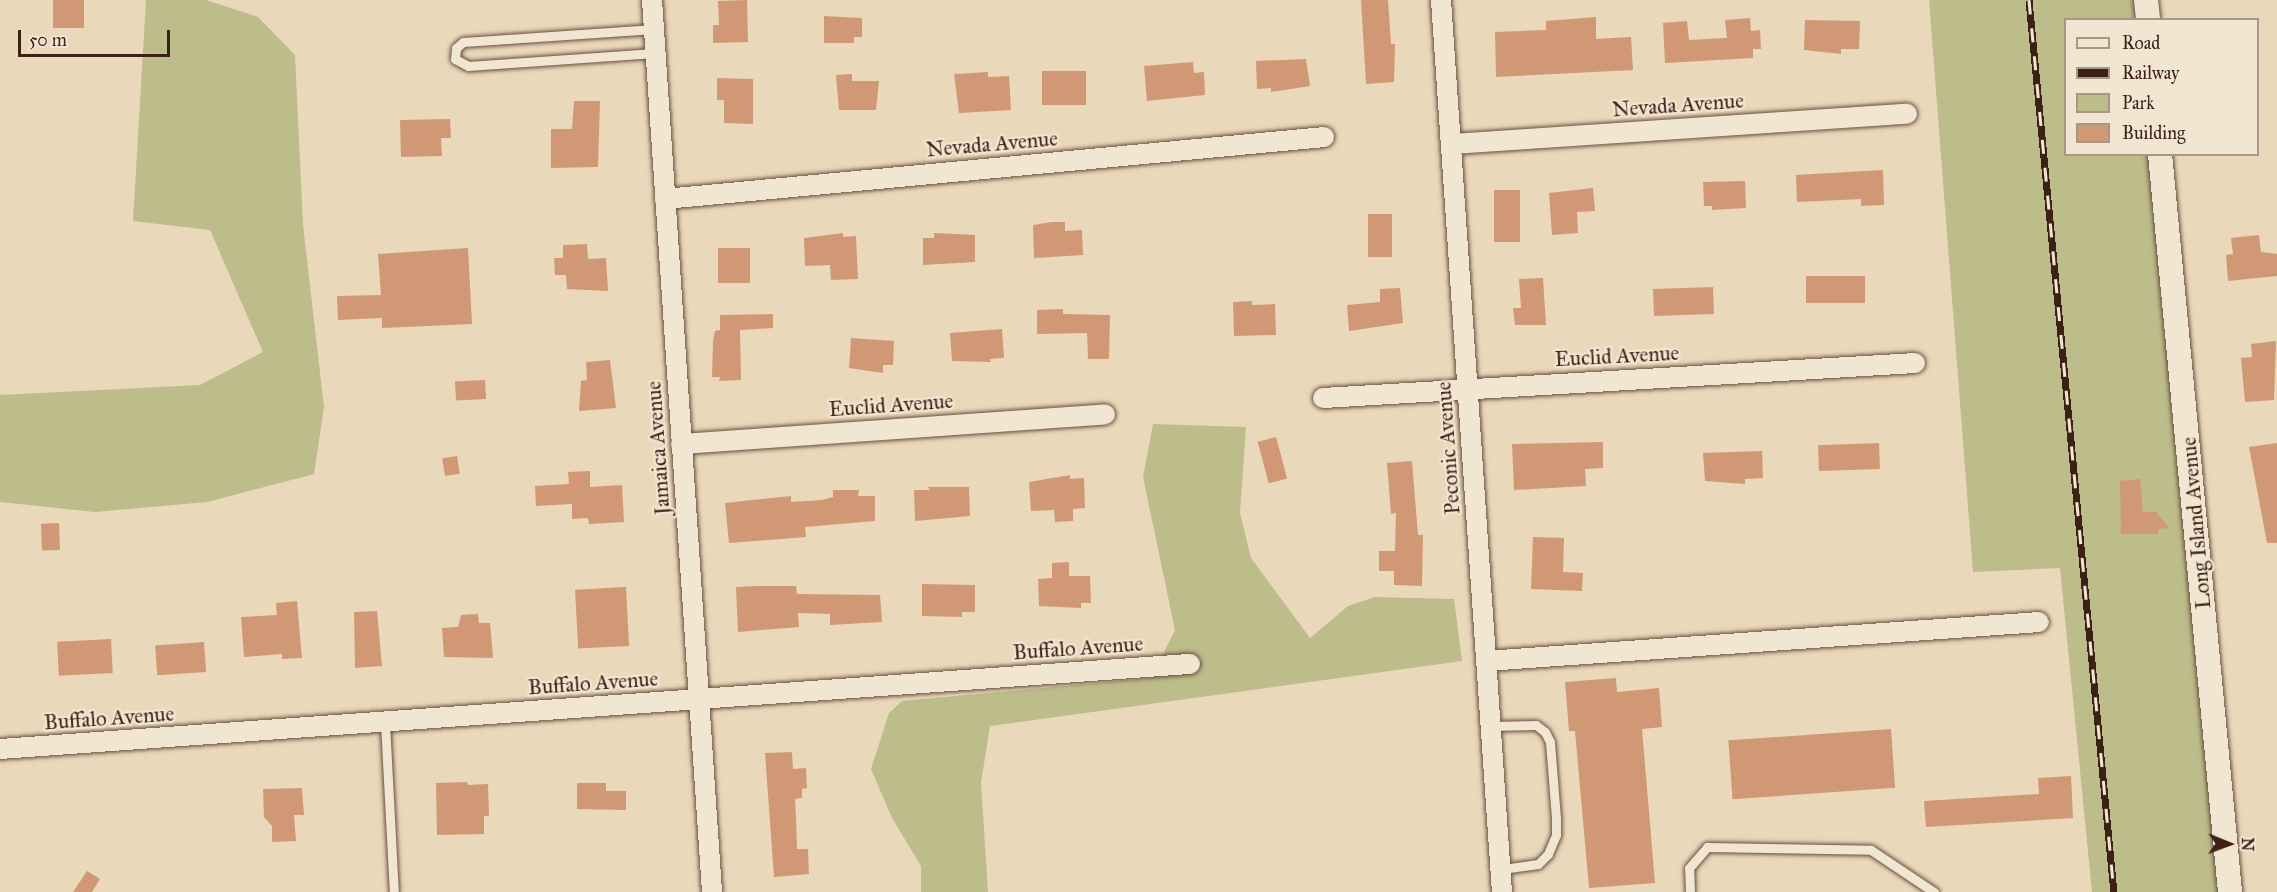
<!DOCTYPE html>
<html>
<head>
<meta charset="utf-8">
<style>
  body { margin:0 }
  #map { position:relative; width:2277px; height:892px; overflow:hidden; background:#ead8ba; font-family:"IM FELL Great Primer",serif }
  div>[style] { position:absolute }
  .green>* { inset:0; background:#bdbc8b }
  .building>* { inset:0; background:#d19875; transform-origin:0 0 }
  .roads { filter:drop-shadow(0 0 2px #694f3e) drop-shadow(0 0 2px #694f3e) }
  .service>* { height:9px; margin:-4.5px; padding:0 4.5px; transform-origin:4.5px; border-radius:4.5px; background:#f1e6d2 }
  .minor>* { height:20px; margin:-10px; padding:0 10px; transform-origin:10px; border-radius:10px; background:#f1e6d2 }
  .tertiary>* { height:24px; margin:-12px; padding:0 12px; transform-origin:12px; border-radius:12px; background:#f1e6d2 }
  .rail>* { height:7px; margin-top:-3.5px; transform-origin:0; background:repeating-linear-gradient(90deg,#f1e6d2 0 14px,#3e2115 0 28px); box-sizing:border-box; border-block:2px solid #3e2115 }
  span { translate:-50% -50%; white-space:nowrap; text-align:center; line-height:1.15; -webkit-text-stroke:4.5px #f1e6d2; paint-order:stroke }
  .street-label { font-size:21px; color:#3e2115 }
  .legend { position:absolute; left:2064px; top:18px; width:195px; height:138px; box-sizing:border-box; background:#f1e6d2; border:2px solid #a99786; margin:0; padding:8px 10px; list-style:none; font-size:18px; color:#3e2115 }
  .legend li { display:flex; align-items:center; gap:12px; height:30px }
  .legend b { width:30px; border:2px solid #a99786 }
  .north { position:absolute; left:2199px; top:814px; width:60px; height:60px; -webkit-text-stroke:4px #f1e6d2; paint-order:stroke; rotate:91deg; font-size:16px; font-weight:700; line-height:24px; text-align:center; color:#3e2115 }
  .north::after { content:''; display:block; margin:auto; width:21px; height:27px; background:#3e2115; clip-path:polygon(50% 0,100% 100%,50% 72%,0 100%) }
  .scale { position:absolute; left:18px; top:30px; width:152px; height:27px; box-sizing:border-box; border:3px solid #3e2115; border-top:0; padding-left:8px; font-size:18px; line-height:21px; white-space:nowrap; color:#3e2115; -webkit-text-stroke:4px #f1e6d2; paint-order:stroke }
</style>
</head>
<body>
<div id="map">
  <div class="green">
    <i style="clip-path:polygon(146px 0,206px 0,258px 17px,295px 55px,303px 225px,324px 407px,314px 474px,207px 502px,95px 512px,0 502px,0 395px,200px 385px,263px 352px,210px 230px,133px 221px)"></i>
    <i style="clip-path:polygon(1929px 0,2146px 0,2147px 19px,2066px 20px,2066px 154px,2160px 155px,2230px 892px,2092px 892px,2060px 568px,1973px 572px)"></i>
    <i style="clip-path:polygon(1153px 424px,1246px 427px,1240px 513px,1251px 558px,1310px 638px,1348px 606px,1375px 597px,1454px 599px,1462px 661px,990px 726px,981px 783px,988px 892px,921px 892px,921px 866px,892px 818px,871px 769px,889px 713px,902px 701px,1151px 678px,1175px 630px,1143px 477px)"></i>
  </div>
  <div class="building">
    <i style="left:53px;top:0;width:31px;height:28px"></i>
    <i style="clip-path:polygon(747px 0,748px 42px,713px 43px,713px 25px,719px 25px,718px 1px)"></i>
    <i style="clip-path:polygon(1361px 0,1388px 0,1391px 44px,1395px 44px,1394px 82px,1366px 84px)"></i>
    <i style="clip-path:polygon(824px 16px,862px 18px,862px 37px,854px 37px,854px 43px,824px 43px)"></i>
    <i style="clip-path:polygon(1596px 17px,1596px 39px,1631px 37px,1633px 70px,1496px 77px,1495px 32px,1546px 30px,1546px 21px)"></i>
    <i style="clip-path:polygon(1750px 18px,1751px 31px,1760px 30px,1761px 49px,1753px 49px,1753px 58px,1665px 63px,1663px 23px,1687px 21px,1689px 40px,1727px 38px,1725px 20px)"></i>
    <i style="clip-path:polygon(1805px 20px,1860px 21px,1859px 49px,1841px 49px,1841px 54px,1804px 50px)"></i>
    <i style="clip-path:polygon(1306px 59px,1310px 86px,1271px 92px,1271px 88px,1257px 89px,1256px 61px)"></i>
    <i style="clip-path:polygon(1193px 62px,1194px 73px,1204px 72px,1205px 95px,1147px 101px,1144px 66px)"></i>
    <i style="left:1086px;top:71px;width:34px;height:44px;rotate:90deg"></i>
    <i style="clip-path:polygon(988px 72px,988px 77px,1009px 76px,1011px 110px,959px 113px,954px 74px)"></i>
    <i style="clip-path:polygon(852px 74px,852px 81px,879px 81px,876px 110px,839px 110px,836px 75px)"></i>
    <i style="clip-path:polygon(717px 78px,753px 79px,753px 124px,724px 123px,724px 100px,717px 100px)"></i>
    <i style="clip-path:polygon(574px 101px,600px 101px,598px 167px,551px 168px,551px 129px,572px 129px)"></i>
    <i style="clip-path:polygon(450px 119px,451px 138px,441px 138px,442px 156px,401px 157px,400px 120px)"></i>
    <i style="clip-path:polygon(1883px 170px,1884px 205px,1861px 206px,1861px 199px,1797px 202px,1796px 175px)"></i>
    <i style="clip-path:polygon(1745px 181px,1746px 208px,1712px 210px,1712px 206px,1704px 206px,1703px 182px)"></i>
    <i style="clip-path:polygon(1593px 188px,1595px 211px,1577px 212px,1578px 233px,1552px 235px,1549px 193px)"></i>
    <i style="left:1494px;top:190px;width:26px;height:52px"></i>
    <i style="left:1368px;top:214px;width:24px;height:43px"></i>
    <i style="clip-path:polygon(1052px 222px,1065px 222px,1065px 231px,1082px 230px,1083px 255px,1034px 258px,1033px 225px)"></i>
    <i style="clip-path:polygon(843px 233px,843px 237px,856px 236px,858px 279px,831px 280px,830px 265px,805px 266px,804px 238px)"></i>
    <i style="clip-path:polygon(934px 233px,975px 235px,975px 262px,923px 265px,923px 238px,934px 238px)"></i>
    <i style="clip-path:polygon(2259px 235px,2261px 252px,2277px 254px,2277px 276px,2228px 281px,2226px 255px,2233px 254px,2231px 238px)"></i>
    <i style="clip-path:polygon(587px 244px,588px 259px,606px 258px,608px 291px,567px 289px,566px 275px,555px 275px,554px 258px,563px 258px,563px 245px)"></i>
    <i style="clip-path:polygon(468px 248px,472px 324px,382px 328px,382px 318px,338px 320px,337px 296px,381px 295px,378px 254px)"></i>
    <i style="left:718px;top:248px;width:32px;height:35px"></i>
    <i style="left:1865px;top:276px;width:27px;height:59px;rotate:90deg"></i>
    <i style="clip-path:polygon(1543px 278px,1546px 325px,1515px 325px,1513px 308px,1521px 308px,1519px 279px)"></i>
    <i style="left:1713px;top:287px;width:27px;height:60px;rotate:88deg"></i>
    <i style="clip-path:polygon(1400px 288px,1403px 323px,1349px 331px,1347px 305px,1380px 302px,1380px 289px)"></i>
    <i style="clip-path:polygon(1252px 301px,1252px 305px,1275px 304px,1276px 335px,1234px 336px,1233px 302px)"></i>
    <i style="clip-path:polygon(1063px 309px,1063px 314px,1110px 315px,1109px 359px,1088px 359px,1087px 333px,1037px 334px,1037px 310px)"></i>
    <i style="clip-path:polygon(773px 314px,773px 328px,740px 330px,741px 380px,719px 381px,720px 377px,712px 377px,713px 341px,715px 331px,720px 330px,720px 315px)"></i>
    <i style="clip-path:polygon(1002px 329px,1004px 358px,990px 359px,991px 362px,952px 361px,950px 333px)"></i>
    <i style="clip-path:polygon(851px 338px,894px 341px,893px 365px,883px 365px,883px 373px,849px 368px)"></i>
    <i style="clip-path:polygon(2276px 341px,2274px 400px,2245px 402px,2241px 358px,2252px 357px,2251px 344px)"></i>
    <i style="clip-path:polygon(610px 360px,616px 408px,579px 411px,581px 381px,587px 380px,586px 362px)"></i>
    <i style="left:485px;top:380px;width:19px;height:30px;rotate:87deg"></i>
    <i style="left:1276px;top:437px;width:43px;height:19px;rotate:75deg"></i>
    <i style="clip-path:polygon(1603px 442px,1603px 468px,1585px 469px,1586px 486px,1514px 490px,1512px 444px)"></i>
    <i style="left:1879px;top:443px;width:26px;height:61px;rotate:88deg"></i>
    <i style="clip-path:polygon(2277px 443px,2277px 543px,2267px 543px,2249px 447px)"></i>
    <i style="clip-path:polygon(1762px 451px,1763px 478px,1745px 479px,1745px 484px,1705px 481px,1703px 453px)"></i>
    <i style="left:457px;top:456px;width:18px;height:15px;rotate:81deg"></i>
    <i style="clip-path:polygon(1412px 461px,1418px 535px,1423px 535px,1422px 586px,1394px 585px,1394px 571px,1379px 571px,1379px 551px,1395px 551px,1396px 513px,1391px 514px,1387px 463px)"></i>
    <i style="clip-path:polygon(590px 471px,590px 487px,622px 485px,624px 522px,589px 524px,588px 518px,572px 519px,572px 504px,536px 506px,535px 486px,569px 484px,568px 472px)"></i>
    <i style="clip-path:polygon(1070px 475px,1070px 479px,1084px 478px,1085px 508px,1073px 509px,1073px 521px,1055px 522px,1054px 510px,1031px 511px,1029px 482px)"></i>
    <i style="clip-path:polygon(2140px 479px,2143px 512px,2156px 512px,2169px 528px,2158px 529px,2158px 534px,2121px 534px,2120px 481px)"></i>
    <i style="clip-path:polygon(928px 487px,969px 487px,970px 516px,915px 521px,914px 490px,930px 490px)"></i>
    <i style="clip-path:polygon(833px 490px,859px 490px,858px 496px,875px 496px,875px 521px,805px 527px,806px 537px,729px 543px,725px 503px,791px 496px,791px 502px,822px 500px,833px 497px)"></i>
    <i style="left:59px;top:523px;width:27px;height:18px;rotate:88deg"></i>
    <i style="clip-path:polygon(1533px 537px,1564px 538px,1563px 572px,1583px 573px,1582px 591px,1531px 589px)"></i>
    <i style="clip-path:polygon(1069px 562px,1069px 576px,1090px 576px,1091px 603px,1081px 603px,1081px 608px,1039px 606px,1038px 579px,1052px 578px,1052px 563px)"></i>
    <i style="clip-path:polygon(922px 584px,975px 585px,975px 612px,962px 612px,962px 617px,922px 616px)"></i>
    <i style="clip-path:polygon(758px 586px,796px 586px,797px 594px,880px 595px,882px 622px,830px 625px,830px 614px,798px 613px,799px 627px,738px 632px,736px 587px)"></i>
    <i style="left:626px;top:587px;width:59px;height:51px;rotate:87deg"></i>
    <i style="clip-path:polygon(297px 601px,302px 658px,282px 659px,282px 654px,244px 657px,241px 617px,277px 615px,276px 603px)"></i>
    <i style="clip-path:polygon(377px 611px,382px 666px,355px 668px,354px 612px)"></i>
    <i style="clip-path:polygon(478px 614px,479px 623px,490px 623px,493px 658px,444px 657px,442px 628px,458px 627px,461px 615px)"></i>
    <i style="left:111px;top:639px;width:34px;height:54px;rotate:87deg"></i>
    <i style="left:204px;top:642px;width:30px;height:49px;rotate:86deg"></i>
    <i style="clip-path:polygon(1616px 678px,1617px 692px,1659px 688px,1662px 727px,1642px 729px,1655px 883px,1589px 888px,1575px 731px,1569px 731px,1565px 682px)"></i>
    <i style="left:1891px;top:729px;width:59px;height:163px;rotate:86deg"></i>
    <i style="clip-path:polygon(792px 752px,793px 769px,806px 768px,807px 788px,802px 789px,802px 798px,795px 799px,796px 817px,797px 849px,808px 849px,809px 874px,774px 877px,765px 753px)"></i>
    <i style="clip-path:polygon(2071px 776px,2073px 818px,1926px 827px,1924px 801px,2039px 794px,2038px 778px)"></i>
    <i style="clip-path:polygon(467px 782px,468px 785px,488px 784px,489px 816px,484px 816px,484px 834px,437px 835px,436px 783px)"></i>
    <i style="clip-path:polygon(577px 783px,606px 783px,606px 791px,626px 791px,626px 810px,577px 809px)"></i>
    <i style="clip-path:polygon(302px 788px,304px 815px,294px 815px,296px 841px,272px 842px,272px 826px,264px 817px,263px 789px)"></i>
    <i style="clip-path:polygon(87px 871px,100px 879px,92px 892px,73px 892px)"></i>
  </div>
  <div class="roads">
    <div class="service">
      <i style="left:654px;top:29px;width:191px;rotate:176.1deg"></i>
      <i style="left:463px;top:42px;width:9px;rotate:139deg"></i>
      <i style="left:456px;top:48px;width:11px;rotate:95deg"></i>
      <i style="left:455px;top:59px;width:15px;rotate:28deg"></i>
      <i style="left:468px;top:66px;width:187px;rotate:-4deg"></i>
      <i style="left:385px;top:723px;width:169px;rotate:87deg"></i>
      <i style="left:1491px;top:726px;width:45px;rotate:-1.3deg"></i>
      <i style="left:1536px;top:725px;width:11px;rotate:38deg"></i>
      <i style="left:1545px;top:732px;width:11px;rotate:63deg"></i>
      <i style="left:1550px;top:742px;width:76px;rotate:85.5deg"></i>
      <i style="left:1556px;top:818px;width:17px;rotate:90deg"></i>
      <i style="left:1556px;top:835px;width:21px;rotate:113deg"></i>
      <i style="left:1548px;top:854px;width:14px;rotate:135deg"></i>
      <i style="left:1538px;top:864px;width:37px;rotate:172deg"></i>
      <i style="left:1690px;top:892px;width:24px;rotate:-92deg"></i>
      <i style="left:1689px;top:868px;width:28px;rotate:-49deg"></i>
      <i style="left:1707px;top:847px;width:164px;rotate:1deg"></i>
      <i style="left:1871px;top:850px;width:76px;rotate:33.7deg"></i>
    </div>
    <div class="minor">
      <i style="left:652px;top:0;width:894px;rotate:86.15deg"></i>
      <i style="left:1441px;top:0;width:894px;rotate:86.09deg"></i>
      <i style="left:1451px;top:144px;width:457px;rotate:-3.8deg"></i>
      <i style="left:665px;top:199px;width:662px;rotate:-5.37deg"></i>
      <i style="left:1323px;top:398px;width:593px;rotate:-3.38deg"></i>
      <i style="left:681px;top:444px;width:425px;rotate:-4deg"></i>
      <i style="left:1486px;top:661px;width:554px;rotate:-4.03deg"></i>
      <i style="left:0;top:749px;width:1193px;rotate:-4.09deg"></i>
    </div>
    <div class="tertiary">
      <i style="left:2146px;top:0;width:20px;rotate:84deg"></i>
      <i style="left:2160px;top:154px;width:741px;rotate:84.58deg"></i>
    </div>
  </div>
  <div class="rail">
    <i style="left:2029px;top:0;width:896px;rotate:84.56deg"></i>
  </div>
  <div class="street-label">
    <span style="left:1678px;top:105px;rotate:-4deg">Nevada Avenue</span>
    <span style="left:992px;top:144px;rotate:-5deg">Nevada Avenue</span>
    <span style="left:1617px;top:356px;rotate:-3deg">Euclid Avenue</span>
    <span style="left:891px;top:405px;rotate:-4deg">Euclid Avenue</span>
    <span style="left:658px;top:448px;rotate:-94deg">Jamaica Avenue</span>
    <span style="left:1448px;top:448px;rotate:-94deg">Peconic Avenue</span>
    <span style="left:2196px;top:523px;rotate:-95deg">Long Island Avenue</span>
    <span style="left:1078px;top:648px;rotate:-4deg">Buffalo Avenue</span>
    <span style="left:593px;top:683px;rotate:-4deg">Buffalo Avenue</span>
    <span style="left:109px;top:718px;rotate:-4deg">Buffalo Avenue</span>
  </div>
  <ul class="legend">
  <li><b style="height:8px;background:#f1e6d2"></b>Road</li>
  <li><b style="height:8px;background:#3e2115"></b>Railway</li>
  <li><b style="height:16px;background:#bdbc8b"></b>Park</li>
  <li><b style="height:16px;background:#d19875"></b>Building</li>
  </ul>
  <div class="north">N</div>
  <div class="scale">50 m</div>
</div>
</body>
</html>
